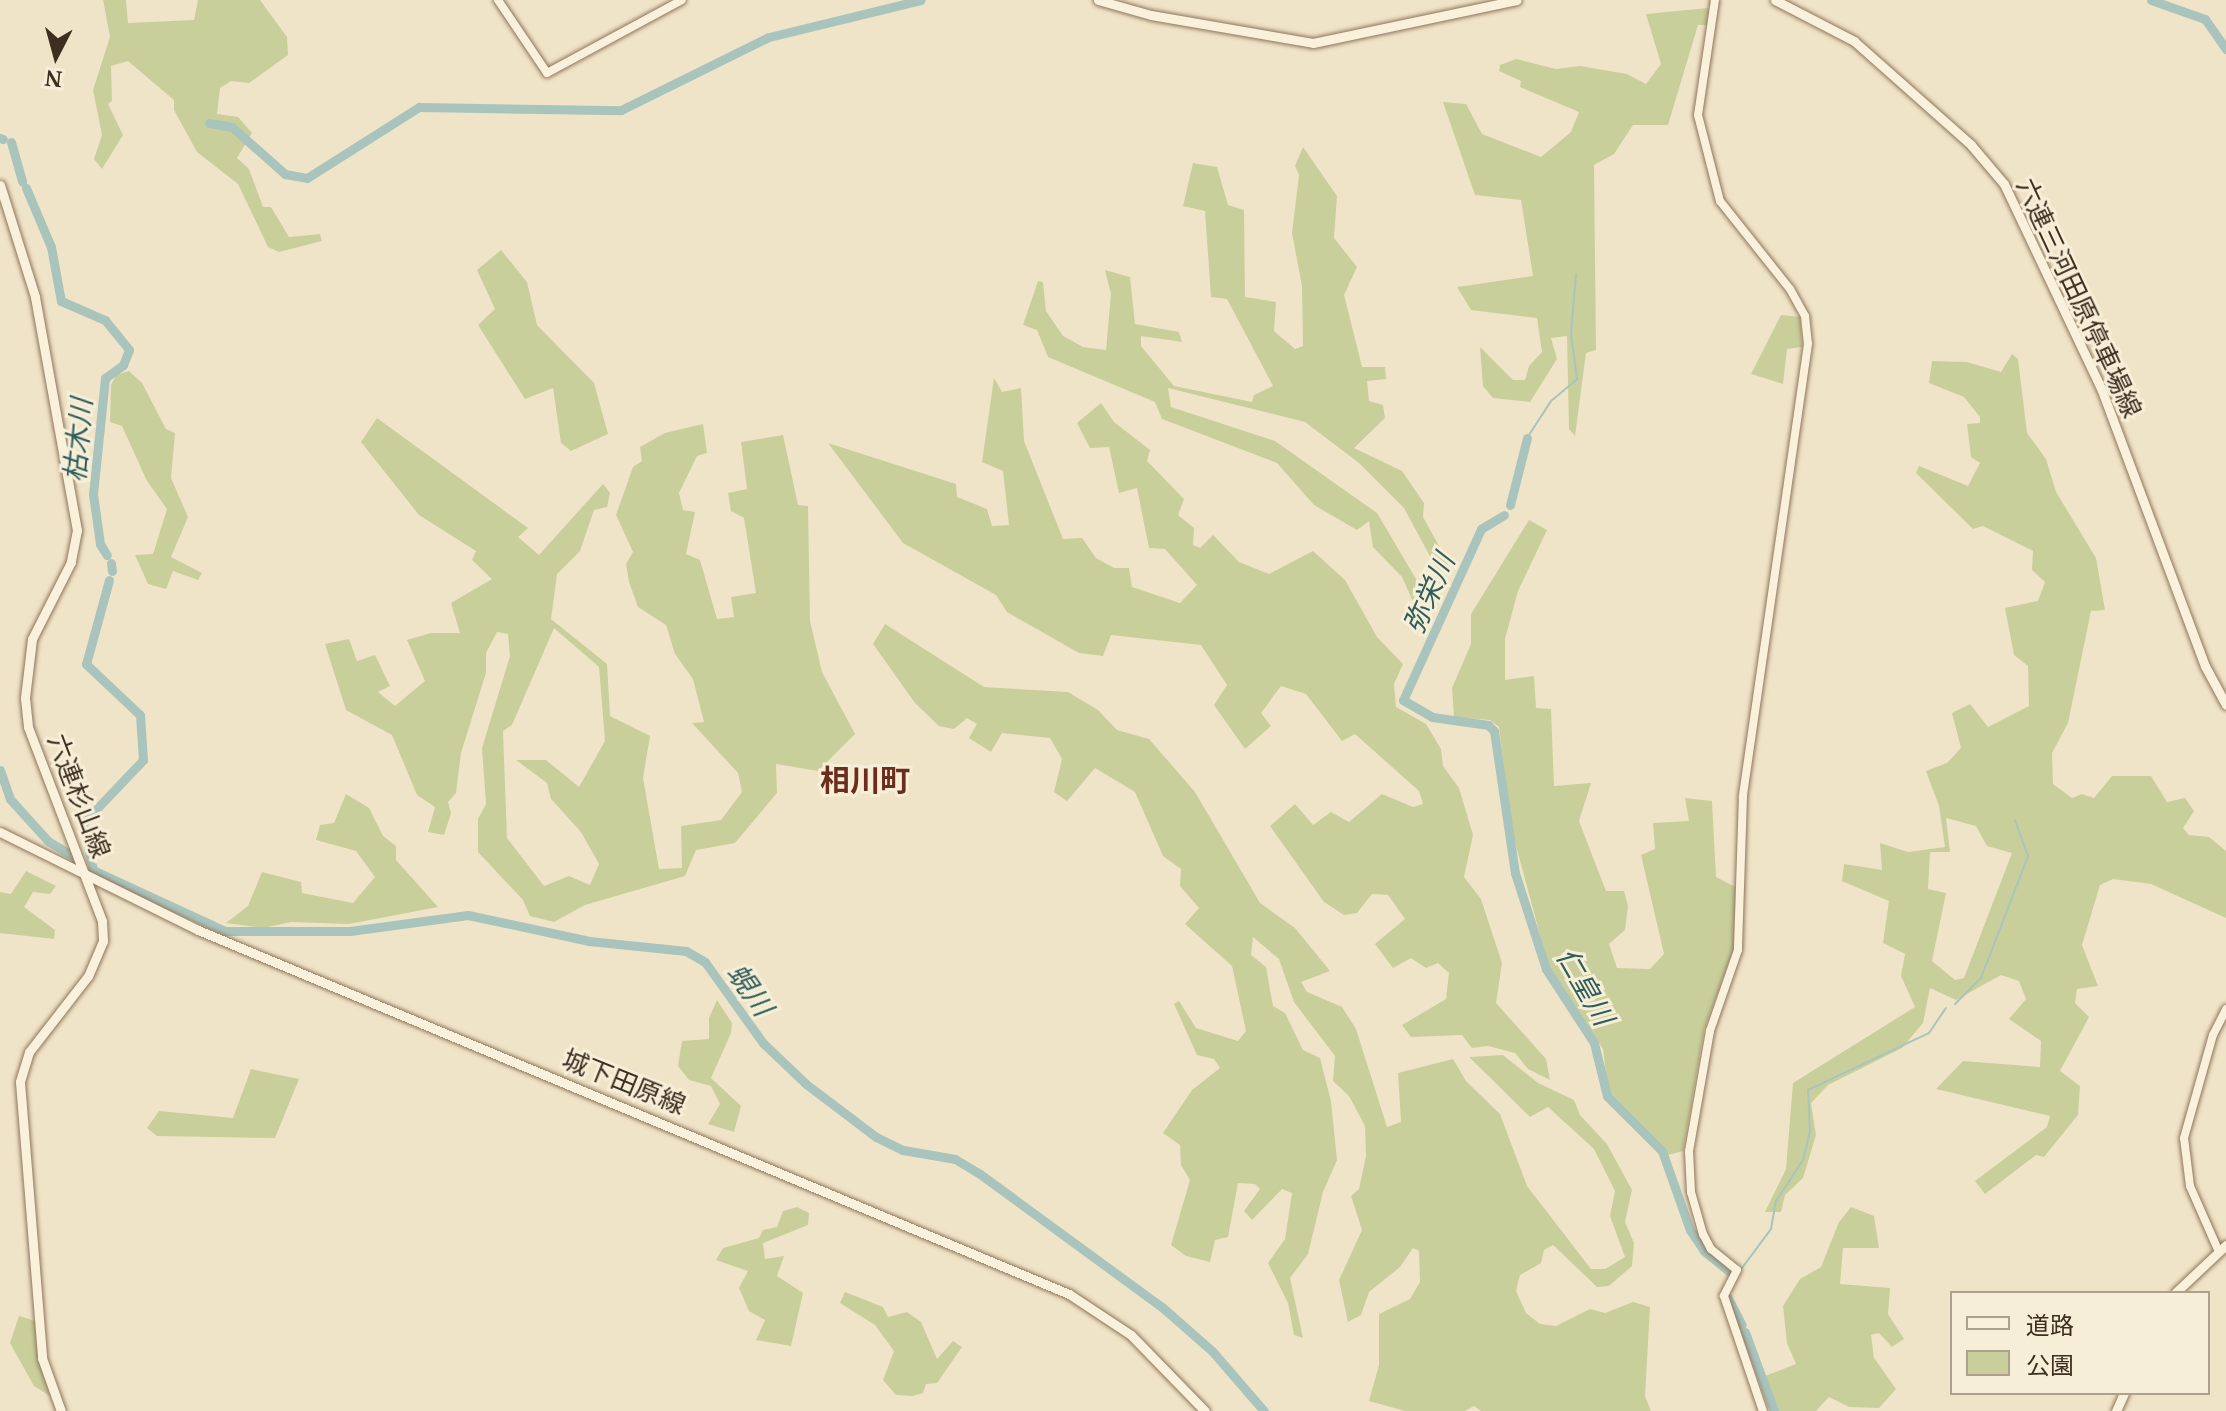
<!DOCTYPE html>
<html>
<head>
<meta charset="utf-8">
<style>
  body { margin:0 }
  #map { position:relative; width:2226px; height:1411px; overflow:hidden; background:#f0e4c8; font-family:"Noto Serif","Noto Sans JP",serif }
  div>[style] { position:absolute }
  .green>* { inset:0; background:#c9cf9b }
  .stream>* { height:2px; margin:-1px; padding:0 1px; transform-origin:1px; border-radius:1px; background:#a9c4bc }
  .river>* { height:9px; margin:-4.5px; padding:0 4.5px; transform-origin:4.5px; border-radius:4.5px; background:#a9c4bc }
  .roads { filter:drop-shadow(0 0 2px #8d765c) drop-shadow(0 0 2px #8d765c) }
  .tertiary>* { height:8px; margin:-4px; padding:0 4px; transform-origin:4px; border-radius:4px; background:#faf1dc }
  .secondary>* { height:9px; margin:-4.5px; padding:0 4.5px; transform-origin:4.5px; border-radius:4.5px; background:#faf1dc }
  span { translate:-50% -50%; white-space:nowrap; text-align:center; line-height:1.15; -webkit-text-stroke:6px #f7eed8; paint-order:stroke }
  .street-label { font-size:26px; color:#3d2e20 }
  .water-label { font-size:28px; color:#2f5d5a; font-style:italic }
  .quarter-label { font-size:30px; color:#6b2e1e; font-weight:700 }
  .legend { position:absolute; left:1950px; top:1291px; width:260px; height:104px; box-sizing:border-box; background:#f7eed8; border:2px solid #ada18e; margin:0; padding:10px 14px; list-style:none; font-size:24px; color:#3d2e20 }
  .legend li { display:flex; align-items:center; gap:16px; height:40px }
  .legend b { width:40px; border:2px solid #ada18e }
  .north { position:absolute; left:16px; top:16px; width:80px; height:80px; -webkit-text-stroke:6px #f7eed8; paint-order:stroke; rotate:186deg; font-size:22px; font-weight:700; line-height:32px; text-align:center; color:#3d2e20 }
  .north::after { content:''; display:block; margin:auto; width:28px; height:36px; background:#3d2e20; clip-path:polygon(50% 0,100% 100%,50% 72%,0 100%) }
</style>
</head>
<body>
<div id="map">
  <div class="green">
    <i style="clip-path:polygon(103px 0,126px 0,128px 23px,194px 20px,198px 0,260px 0,287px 37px,288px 55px,249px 83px,231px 81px,220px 88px,217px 114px,238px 117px,252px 133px,237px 158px,249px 169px,263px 207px,271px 207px,289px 237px,320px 234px,322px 241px,279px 252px,268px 247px,238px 184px,197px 152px,174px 110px,174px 100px,128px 61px,111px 66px,112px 101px,108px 104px,123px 135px,102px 169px,94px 159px,102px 135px,93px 90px,110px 37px)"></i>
    <i style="clip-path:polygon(1708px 8px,1707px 25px,1698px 25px,1668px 125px,1633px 125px,1614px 154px,1594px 165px,1596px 350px,1586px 353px,1575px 436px,1569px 429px,1567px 336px,1551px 338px,1557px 359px,1530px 402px,1493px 398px,1483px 386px,1480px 347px,1513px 380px,1525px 380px,1529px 366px,1542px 352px,1537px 318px,1471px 310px,1457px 287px,1533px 276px,1521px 200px,1475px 195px,1443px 102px,1466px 104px,1482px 134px,1541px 157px,1571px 132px,1579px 112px,1520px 87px,1521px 81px,1499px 71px,1500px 65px,1516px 59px,1556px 69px,1580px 66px,1627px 74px,1646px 84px,1661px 64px,1646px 14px)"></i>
    <i style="clip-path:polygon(1303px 147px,1337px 196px,1334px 238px,1357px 267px,1344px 295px,1362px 367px,1385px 367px,1386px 379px,1367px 381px,1369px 401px,1383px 405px,1385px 418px,1354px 448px,1402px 471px,1424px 503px,1423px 517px,1449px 564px,1439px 573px,1404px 508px,1359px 463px,1305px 422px,1168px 388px,1171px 407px,1275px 441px,1377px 513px,1432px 606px,1423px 624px,1402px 577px,1373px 547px,1369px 521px,1357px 530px,1314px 505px,1277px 463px,1162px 419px,1155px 402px,1048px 357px,1037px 330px,1023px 325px,1038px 281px,1043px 282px,1046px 311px,1063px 336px,1083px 347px,1106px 350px,1111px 294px,1105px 270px,1130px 277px,1135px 324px,1179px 332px,1182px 342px,1141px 336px,1141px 346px,1174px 386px,1252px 402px,1254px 395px,1273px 386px,1227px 299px,1211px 297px,1205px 211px,1183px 206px,1193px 163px,1217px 167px,1228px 205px,1244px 210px,1245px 297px,1276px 302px,1274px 331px,1295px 349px,1303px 346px,1302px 286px,1292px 233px,1299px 175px,1295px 166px)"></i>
    <i style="clip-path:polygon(501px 250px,527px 282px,537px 325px,594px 383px,608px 434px,571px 451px,561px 443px,553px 388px,525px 399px,478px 325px,495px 309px,477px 270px)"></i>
    <i style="clip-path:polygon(1781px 315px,1800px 317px,1802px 347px,1787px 349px,1783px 384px,1751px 374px)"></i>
    <i style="clip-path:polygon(evenodd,2012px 354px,2018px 359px,2027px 433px,2046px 459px,2056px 492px,2096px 558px,2105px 610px,2091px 611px,2068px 723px,2052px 753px,2053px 784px,2072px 798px,2082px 794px,2094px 798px,2112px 776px,2151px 776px,2167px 802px,2185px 798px,2194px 811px,2183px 828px,2189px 835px,2209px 837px,2226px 851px,2226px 918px,2151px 884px,2113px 879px,2100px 885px,2082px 945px,2098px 986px,2077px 989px,2075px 1003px,2089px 1017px,2060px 1071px,2080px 1086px,2078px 1115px,2044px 1157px,2036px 1155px,1985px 1194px,1975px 1181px,2047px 1127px,2050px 1116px,1936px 1089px,1963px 1061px,2040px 1067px,2041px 1041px,2009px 1019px,2026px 999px,2019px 981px,2001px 975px,1956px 1000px,1930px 988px,1923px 1023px,1902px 1048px,1828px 1085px,1811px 1103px,1816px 1135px,1803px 1178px,1785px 1195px,1781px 1212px,1765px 1212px,1786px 1169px,1793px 1083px,1915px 1007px,1901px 976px,1905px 954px,1883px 943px,1889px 901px,1842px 881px,1844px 864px,1882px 870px,1880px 843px,1908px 852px,1945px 847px,1939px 806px,1926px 771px,1947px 763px,1961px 748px,1952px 713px,1970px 704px,1988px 727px,2029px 706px,2028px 666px,2014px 655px,2005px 608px,2038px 601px,2045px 582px,2032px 570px,2033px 551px,1983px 526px,1973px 529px,1916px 473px,1919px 466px,1968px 486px,1980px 463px,1971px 457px,1967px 424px,1980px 423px,1980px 417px,1964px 397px,1929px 383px,1932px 361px,1967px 362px,2001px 372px,2012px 354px,1946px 818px,1976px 826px,1987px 846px,2012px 853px,1964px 978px,1955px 980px,1932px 961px,1946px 893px,1928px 889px,1930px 852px,1950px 852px,1946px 818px)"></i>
    <i style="clip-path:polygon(129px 371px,142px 383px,166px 429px,175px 433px,171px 478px,188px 517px,171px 557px,202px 573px,198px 580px,173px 571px,166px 589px,148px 584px,135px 555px,153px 554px,167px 509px,147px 481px,122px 426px,110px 422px,111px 385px,116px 375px)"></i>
    <i style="clip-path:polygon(994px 378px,1002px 392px,1021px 388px,1024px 441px,1063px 539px,1082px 538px,1096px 558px,1114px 568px,1129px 568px,1132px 587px,1180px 603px,1197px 585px,1165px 549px,1149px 548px,1137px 488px,1119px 493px,1109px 447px,1090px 448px,1077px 423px,1101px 403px,1114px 422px,1150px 450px,1147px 461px,1184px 499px,1178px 515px,1194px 528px,1193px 545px,1200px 548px,1213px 535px,1239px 562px,1269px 574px,1313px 551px,1345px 580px,1377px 637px,1403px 664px,1394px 684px,1396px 707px,1426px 724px,1441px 749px,1443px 766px,1459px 788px,1473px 835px,1464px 877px,1481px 899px,1502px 963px,1496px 1003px,1546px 1059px,1550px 1080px,1528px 1069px,1515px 1053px,1488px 1046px,1472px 1048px,1462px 1035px,1411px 1037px,1402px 1025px,1446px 999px,1449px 973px,1438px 963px,1426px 968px,1411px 958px,1393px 968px,1375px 944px,1405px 919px,1388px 895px,1372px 894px,1357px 913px,1344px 915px,1324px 902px,1270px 826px,1295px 804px,1313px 825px,1331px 812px,1349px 822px,1382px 794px,1413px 807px,1423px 804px,1419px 791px,1355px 734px,1342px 741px,1306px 694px,1281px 686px,1261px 713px,1271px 726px,1245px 749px,1214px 705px,1227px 685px,1201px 645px,1111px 635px,1103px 656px,1079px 653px,1007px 612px,996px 595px,903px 543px,828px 443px,956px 484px,957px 497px,987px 509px,992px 526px,1009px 525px,1003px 471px,982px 462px)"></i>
    <i style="clip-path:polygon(evenodd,377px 418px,528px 528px,518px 537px,539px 555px,603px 484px,610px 493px,607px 507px,594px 510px,580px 551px,557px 574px,551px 619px,607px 664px,610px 716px,650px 736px,643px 778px,659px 869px,682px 868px,681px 826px,721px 820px,742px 792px,738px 773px,692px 723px,704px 722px,693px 679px,675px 654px,666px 625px,638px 607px,629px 582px,626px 564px,633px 552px,616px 515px,633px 467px,642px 461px,640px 447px,665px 433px,703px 424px,707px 453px,697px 456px,679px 493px,683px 510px,695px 512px,686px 554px,700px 560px,717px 619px,734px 617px,731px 597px,756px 593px,744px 518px,731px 511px,728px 493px,747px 489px,741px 442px,783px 435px,798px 505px,808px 506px,810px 621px,822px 672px,855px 734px,818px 771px,776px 764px,777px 793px,735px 843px,696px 850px,685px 876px,585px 905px,554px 922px,530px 916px,523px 900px,478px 852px,478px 819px,486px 804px,482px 748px,510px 656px,508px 634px,497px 632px,486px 653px,486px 673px,461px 753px,456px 793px,448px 802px,451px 813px,444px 835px,428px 832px,435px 807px,417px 795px,392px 735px,346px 710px,325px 644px,349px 639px,357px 661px,375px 655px,390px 686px,378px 692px,395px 706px,425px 681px,407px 640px,431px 633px,460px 633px,451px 603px,492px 579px,472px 560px,476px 551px,419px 515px,361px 442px,377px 418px,554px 628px,599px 667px,605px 741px,579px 787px,546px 760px,516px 760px,547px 783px,551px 799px,581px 832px,599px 864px,590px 885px,569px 876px,544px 886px,507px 838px,503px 731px,512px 725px,554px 628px)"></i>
    <i style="clip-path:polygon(1529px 520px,1547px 530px,1518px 591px,1505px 639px,1505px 680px,1534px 676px,1536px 708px,1551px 709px,1554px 786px,1591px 783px,1579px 821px,1606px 891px,1624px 891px,1628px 906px,1625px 930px,1609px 944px,1617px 968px,1650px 969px,1664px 954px,1641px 855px,1655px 849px,1653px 823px,1689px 821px,1685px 798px,1712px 801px,1716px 877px,1739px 889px,1734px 948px,1704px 1030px,1683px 1151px,1668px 1155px,1608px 1091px,1603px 1049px,1549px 968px,1512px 831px,1499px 727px,1490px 720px,1454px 717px,1452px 688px,1471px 644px,1471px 614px)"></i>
    <i style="clip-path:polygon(885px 624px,984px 687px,1068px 692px,1098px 710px,1117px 730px,1149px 739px,1195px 792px,1260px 903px,1295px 928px,1330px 971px,1301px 982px,1307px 992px,1342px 1007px,1356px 1029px,1387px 1127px,1401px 1122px,1398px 1073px,1453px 1059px,1466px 1081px,1500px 1114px,1527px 1186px,1591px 1269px,1605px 1269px,1625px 1257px,1610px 1216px,1615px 1191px,1594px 1149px,1548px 1107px,1530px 1117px,1469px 1057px,1503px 1055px,1538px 1083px,1574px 1100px,1580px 1115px,1607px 1144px,1632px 1190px,1625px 1222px,1634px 1243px,1632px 1266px,1609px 1286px,1597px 1287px,1553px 1245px,1544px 1250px,1541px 1263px,1520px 1275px,1516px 1291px,1526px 1313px,1540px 1324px,1556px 1326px,1590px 1309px,1605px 1313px,1633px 1302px,1650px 1307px,1645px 1396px,1651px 1411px,1481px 1411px,1474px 1406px,1465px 1411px,1405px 1411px,1369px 1401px,1379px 1365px,1379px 1314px,1410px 1299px,1420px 1282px,1419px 1251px,1413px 1248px,1400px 1267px,1369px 1292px,1361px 1315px,1348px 1322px,1339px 1280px,1362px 1230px,1351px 1196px,1359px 1189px,1366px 1156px,1365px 1126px,1349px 1096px,1333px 1081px,1335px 1056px,1294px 1002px,1279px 959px,1253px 937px,1251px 955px,1266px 967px,1273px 1006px,1285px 1013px,1303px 1050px,1320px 1058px,1331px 1101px,1337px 1160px,1323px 1192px,1308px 1254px,1290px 1278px,1303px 1338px,1294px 1335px,1288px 1303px,1268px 1263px,1285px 1239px,1292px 1193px,1282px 1189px,1252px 1220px,1244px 1211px,1260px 1189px,1255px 1184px,1238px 1183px,1228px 1237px,1215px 1240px,1210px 1262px,1186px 1256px,1171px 1245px,1190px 1180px,1181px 1165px,1180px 1145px,1163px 1133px,1192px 1090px,1220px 1068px,1214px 1059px,1197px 1055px,1174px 1004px,1179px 1001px,1196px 1028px,1238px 1041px,1246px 1031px,1232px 966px,1185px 924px,1199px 908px,1180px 886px,1181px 869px,1163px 856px,1135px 792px,1095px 768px,1067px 801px,1054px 792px,1062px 759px,1050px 738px,1002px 733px,991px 752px,969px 738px,977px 724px,967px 718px,954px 729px,939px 726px,915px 703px,873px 644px)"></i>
    <i style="clip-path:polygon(346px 794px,369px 808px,383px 836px,396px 846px,396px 860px,438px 907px,349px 924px,291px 922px,263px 928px,226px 923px,248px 906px,262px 872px,301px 882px,302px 893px,353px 903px,375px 877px,356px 851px,316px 840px,320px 825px,334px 823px)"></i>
    <i style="clip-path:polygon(26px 871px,56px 886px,50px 894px,33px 892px,24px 907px,55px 930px,54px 939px,0 933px,0 892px,11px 894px)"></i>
    <i style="clip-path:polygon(717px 1000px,732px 1023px,731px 1033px,711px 1078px,741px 1106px,734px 1132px,708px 1124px,720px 1104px,711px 1086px,689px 1080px,678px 1066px,682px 1041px,709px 1039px,709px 1018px)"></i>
    <i style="clip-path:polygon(251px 1069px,299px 1079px,275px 1138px,157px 1136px,147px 1128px,159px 1111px,233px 1118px)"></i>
    <i style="clip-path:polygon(797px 1207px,809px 1213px,808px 1225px,763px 1243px,765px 1259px,784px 1256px,777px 1276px,803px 1293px,791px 1346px,756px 1340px,765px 1320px,749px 1311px,739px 1288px,748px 1271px,716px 1260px,723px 1248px,759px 1238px,763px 1230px,777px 1227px,783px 1211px)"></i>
    <i style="clip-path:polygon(1851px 1207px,1874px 1216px,1879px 1248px,1843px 1248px,1840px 1284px,1890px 1288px,1888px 1314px,1904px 1339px,1892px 1347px,1879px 1333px,1871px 1335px,1874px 1358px,1896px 1389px,1879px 1408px,1849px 1407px,1829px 1397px,1816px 1411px,1777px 1411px,1765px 1376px,1796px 1364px,1787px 1343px,1783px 1306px,1800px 1279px,1821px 1267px,1839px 1222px)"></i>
    <i style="clip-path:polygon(845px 1292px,883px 1307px,888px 1317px,907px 1312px,921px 1322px,937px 1359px,953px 1341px,962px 1347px,937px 1383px,926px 1384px,923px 1393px,912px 1396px,896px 1395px,883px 1380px,894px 1351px,875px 1325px,840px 1303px)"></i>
    <i style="clip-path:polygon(19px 1316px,35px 1321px,38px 1358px,50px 1396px,34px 1386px,10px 1343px)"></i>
  </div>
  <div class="stream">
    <i style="left:1527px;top:438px;width:44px;rotate:-57deg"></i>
    <i style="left:1551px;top:401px;width:34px;rotate:-40deg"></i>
    <i style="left:1577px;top:379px;width:45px;rotate:-97.6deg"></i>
    <i style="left:1571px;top:334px;width:60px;rotate:-85.2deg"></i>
    <i style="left:1955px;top:1004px;width:37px;rotate:-45deg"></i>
    <i style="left:1981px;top:978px;width:131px;rotate:-68.9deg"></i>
    <i style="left:2028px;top:856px;width:38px;rotate:-110deg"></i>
    <i style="left:1739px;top:1272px;width:54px;rotate:-53.3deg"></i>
    <i style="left:1771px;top:1229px;width:28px;rotate:-80deg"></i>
    <i style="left:1776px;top:1201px;width:49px;rotate:-56.6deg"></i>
    <i style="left:1803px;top:1160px;width:29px;rotate:-76deg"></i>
    <i style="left:1810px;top:1132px;width:42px;rotate:-92.7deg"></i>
    <i style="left:1808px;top:1090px;width:134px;rotate:-25.2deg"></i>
    <i style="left:1929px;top:1033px;width:30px;rotate:-56deg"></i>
  </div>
  <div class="river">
    <i style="left:2151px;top:0;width:57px;rotate:19.4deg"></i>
    <i style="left:2205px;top:19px;width:37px;rotate:55deg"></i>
    <i style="left:209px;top:123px;width:23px;rotate:10deg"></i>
    <i style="left:232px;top:127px;width:71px;rotate:41.6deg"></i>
    <i style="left:285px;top:174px;width:22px;rotate:10deg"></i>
    <i style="left:307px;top:178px;width:133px;rotate:-32.4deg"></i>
    <i style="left:419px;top:107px;width:202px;rotate:0.9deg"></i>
    <i style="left:621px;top:110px;width:165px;rotate:-26.3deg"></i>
    <i style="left:769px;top:37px;width:156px;rotate:-13.7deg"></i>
    <i style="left:0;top:138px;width:3px;rotate:18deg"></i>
    <i style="left:11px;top:142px;width:41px;rotate:74.2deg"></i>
    <i style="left:26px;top:188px;width:64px;rotate:67deg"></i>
    <i style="left:51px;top:247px;width:55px;rotate:79.5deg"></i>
    <i style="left:61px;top:301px;width:48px;rotate:23.4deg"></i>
    <i style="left:105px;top:320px;width:38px;rotate:51deg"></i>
    <i style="left:129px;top:350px;width:16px;rotate:112deg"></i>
    <i style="left:123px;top:365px;width:22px;rotate:144deg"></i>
    <i style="left:105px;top:378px;width:117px;rotate:95.9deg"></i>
    <i style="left:93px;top:494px;width:50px;rotate:82deg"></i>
    <i style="left:100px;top:544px;width:13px;rotate:58deg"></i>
    <i style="left:1510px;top:505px;width:69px;rotate:-75.8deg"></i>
    <i style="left:1504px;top:515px;width:27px;rotate:149deg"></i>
    <i style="left:1481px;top:529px;width:188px;rotate:114.5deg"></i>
    <i style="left:1403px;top:700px;width:34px;rotate:30deg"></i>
    <i style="left:1432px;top:717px;width:57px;rotate:8.1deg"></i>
    <i style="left:1488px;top:725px;width:8px;rotate:45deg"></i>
    <i style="left:1494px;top:731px;width:144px;rotate:81.6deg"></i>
    <i style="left:1515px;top:873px;width:101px;rotate:72.1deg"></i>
    <i style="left:1546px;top:969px;width:88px;rotate:57deg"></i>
    <i style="left:1594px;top:1043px;width:55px;rotate:76.2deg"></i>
    <i style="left:1607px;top:1096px;width:78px;rotate:45deg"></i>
    <i style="left:1662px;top:1151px;width:84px;rotate:70.5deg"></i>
    <i style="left:1690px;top:1230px;width:25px;rotate:56deg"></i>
    <i style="left:1704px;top:1251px;width:33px;rotate:39deg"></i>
    <i style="left:111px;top:563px;width:8px;rotate:83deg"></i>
    <i style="left:109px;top:580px;width:87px;rotate:105.3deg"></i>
    <i style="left:86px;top:664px;width:74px;rotate:43.4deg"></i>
    <i style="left:140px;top:715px;width:45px;rotate:86.2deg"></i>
    <i style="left:143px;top:760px;width:87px;rotate:133.6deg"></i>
    <i style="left:83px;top:823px;width:48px;rotate:78deg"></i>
    <i style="left:93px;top:870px;width:145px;rotate:24.8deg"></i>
    <i style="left:225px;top:931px;width:125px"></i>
    <i style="left:350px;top:931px;width:119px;rotate:-7.7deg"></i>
    <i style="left:468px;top:915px;width:124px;rotate:12.1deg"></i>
    <i style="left:589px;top:941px;width:98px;rotate:5.9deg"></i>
    <i style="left:686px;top:951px;width:22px;rotate:30deg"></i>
    <i style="left:705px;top:962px;width:100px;rotate:54.4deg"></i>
    <i style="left:763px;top:1043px;width:59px;rotate:43.6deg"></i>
    <i style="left:806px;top:1084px;width:88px;rotate:37.1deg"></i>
    <i style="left:876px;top:1137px;width:30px;rotate:26deg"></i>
    <i style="left:903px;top:1150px;width:53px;rotate:9.8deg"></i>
    <i style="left:955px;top:1159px;width:29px;rotate:31deg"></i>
    <i style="left:980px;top:1174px;width:225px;rotate:36.2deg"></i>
    <i style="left:1162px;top:1307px;width:68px;rotate:41.4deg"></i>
    <i style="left:1213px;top:1352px;width:78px;rotate:49.2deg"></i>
    <i style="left:0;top:770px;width:31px;rotate:71deg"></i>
    <i style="left:10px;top:799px;width:57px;rotate:47.9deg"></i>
    <i style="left:48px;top:841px;width:27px;rotate:31deg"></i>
    <i style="left:1728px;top:1298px;width:30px;rotate:63deg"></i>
    <i style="left:1745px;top:1332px;width:84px;rotate:69.8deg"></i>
  </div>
  <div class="roads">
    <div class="tertiary">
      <i style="left:498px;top:0;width:88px;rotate:56.1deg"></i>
      <i style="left:547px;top:73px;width:153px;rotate:-28.4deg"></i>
      <i style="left:1715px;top:0;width:116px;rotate:98.4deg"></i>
      <i style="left:1698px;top:115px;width:89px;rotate:75.7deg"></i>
      <i style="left:1720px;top:201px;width:112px;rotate:51.5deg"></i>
      <i style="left:1790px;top:289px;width:31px;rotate:61deg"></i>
      <i style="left:1805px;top:316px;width:28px;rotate:84deg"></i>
      <i style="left:1808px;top:344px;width:457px;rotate:98.2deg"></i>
      <i style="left:1743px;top:796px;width:154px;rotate:91.9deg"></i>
      <i style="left:1738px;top:950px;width:86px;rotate:109.1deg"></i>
      <i style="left:1710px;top:1031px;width:122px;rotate:99.9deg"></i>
      <i style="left:1689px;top:1151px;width:41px;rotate:87.2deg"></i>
      <i style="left:1691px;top:1192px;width:44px;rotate:74.1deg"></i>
      <i style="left:1703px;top:1234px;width:17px;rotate:62deg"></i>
      <i style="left:1711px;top:1249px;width:33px;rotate:39deg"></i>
      <i style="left:1737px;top:1270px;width:29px;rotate:117deg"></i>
      <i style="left:1724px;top:1296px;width:121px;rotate:71.3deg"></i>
      <i style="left:2219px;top:1252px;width:72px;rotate:-113.7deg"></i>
      <i style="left:2190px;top:1186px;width:48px;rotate:-97.1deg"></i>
      <i style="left:2184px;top:1138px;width:107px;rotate:-74.3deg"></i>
      <i style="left:2213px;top:1035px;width:29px;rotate:-63deg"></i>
    </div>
    <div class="secondary">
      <i style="left:1098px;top:0;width:55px;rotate:15.8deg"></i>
      <i style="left:1151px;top:15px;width:164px;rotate:9.8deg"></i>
      <i style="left:1313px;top:43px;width:208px;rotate:-11.9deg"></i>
      <i style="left:1775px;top:0;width:89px;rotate:27.4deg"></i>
      <i style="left:1854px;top:41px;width:157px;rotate:41.6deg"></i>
      <i style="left:1971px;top:145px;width:51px;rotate:49.8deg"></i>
      <i style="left:2004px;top:184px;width:226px;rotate:64.6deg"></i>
      <i style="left:2101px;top:388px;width:297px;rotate:69.5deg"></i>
      <i style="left:2205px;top:666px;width:44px;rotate:61.7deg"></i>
      <i style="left:0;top:185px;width:117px;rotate:72.6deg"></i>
      <i style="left:35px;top:297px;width:237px;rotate:79.8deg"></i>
      <i style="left:77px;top:530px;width:33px;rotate:101deg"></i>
      <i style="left:71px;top:562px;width:86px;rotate:116.9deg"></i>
      <i style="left:32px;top:639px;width:59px;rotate:96.8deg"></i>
      <i style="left:25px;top:698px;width:29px;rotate:84deg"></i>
      <i style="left:28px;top:727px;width:208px;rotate:69.1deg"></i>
      <i style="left:102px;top:921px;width:20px;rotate:87deg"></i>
      <i style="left:103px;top:941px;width:38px;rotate:113deg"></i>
      <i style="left:88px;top:976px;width:96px;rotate:127.8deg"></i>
      <i style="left:29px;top:1052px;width:31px;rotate:107deg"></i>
      <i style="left:20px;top:1082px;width:277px;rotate:85.4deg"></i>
      <i style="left:42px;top:1358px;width:56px;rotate:70.3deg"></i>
      <i style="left:0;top:832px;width:221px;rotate:26.3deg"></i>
      <i style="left:198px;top:930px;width:944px;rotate:22.68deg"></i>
      <i style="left:1069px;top:1294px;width:74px;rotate:33.5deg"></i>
      <i style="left:1131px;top:1335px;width:106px;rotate:45.8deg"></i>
      <i style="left:2175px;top:1293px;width:70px;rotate:-43.3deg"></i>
      <i style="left:2116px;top:1411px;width:20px;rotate:-66deg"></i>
    </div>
  </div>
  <div class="street-label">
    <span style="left:2079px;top:298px;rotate:65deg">六連三河田原停車場線</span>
    <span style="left:79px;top:796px;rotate:69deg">六連杉山線</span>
    <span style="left:624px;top:1082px;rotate:22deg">城下田原線</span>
  </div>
  <div class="water-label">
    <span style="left:77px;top:440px;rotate:-85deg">枯木川</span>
    <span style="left:1428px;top:593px;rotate:-66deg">弥栄川</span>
    <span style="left:1586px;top:986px;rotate:60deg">仁皇川</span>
    <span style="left:751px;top:989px;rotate:55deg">蜆川</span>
  </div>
  <div class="quarter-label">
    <span style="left:865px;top:780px">相川町</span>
  </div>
  <ul class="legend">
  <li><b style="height:10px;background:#faf1dc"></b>道路</li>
  <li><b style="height:22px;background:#c9cf9b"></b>公園</li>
  </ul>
  <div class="north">N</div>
</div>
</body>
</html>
